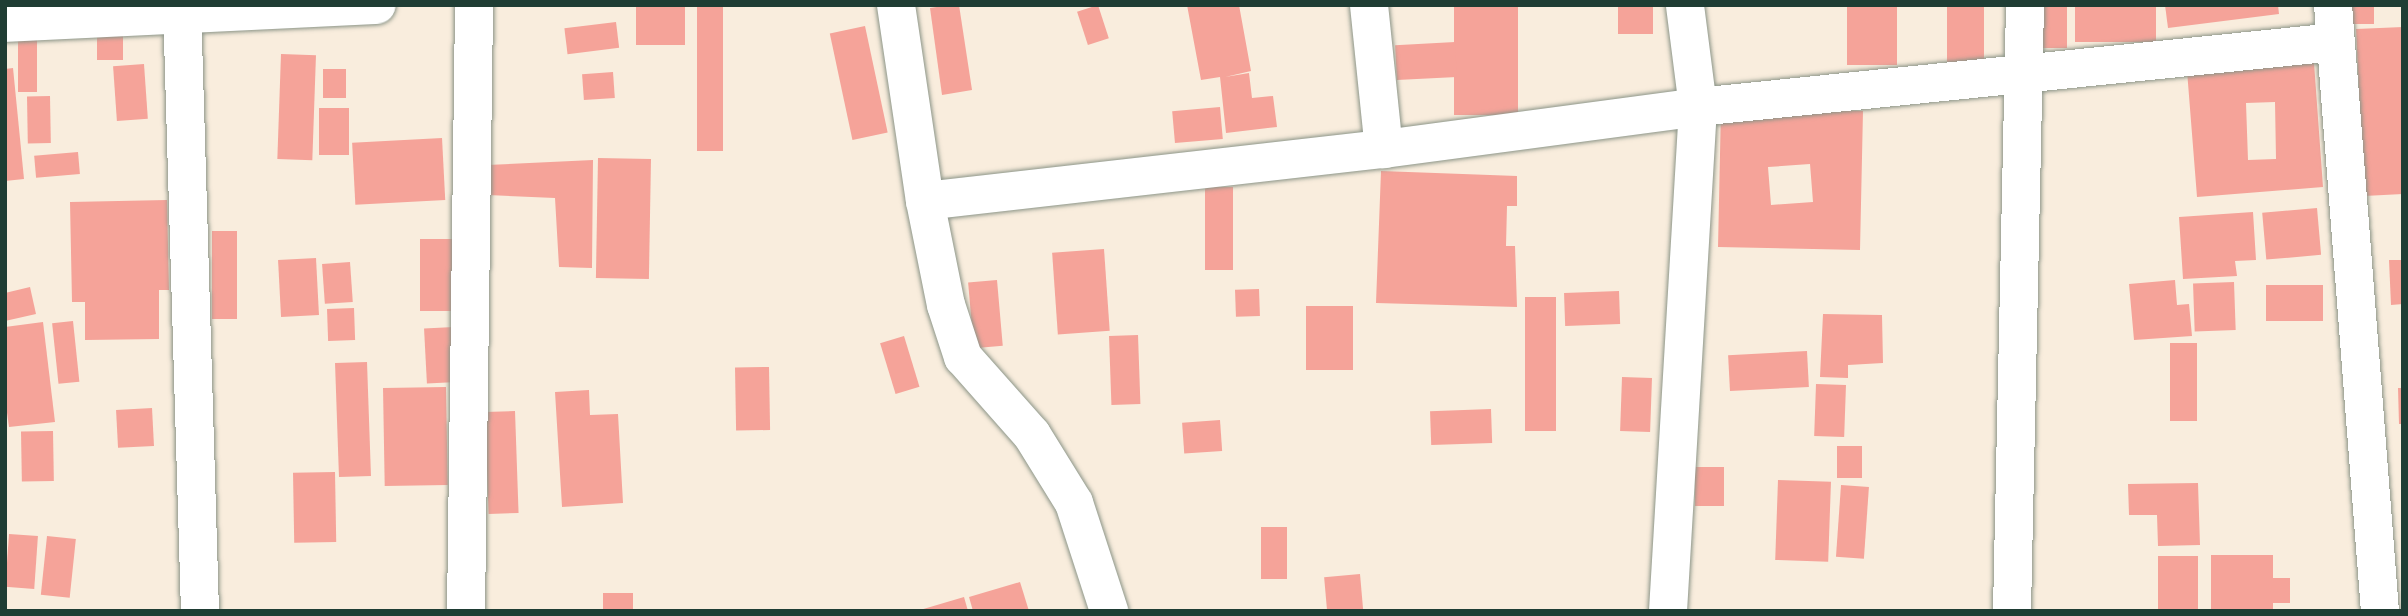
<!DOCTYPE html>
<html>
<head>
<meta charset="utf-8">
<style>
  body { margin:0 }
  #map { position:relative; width:2408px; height:616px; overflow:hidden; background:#f9eddd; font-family:Mynerve,sans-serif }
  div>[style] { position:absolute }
  .building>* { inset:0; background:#f5a399; transform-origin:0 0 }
  .roads { filter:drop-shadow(0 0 2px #8c9588) drop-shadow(0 0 2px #8c9588) }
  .minor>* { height:38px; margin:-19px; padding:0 19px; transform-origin:19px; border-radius:19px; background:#fff }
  span { translate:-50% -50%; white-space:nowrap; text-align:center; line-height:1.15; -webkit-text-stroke:6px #fff; paint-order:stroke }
  .frame { position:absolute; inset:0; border:7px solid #1f3d34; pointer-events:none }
</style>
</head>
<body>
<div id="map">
  <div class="building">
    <i style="left:636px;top:5px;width:49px;height:40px"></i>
    <i style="left:697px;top:5px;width:26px;height:146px"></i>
    <i style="clip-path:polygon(950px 5px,959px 5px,972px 90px,942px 95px,930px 8px)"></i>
    <i style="left:1098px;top:5px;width:35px;height:22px;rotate:72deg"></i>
    <i style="clip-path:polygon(1187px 5px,1239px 5px,1251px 71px,1225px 77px,1249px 73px,1252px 98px,1273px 96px,1277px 127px,1226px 133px,1220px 77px,1201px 80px)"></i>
    <i style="left:1454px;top:5px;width:64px;height:110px"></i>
    <i style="left:1618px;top:5px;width:35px;height:29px"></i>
    <i style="left:1847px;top:5px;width:50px;height:60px"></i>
    <i style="left:1947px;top:5px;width:37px;height:65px"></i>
    <i style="left:2028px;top:5px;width:39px;height:43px"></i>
    <i style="left:2075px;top:5px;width:81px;height:37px"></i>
    <i style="clip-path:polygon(2165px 5px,2278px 5px,2279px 14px,2168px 28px)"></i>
    <i style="left:2341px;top:5px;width:33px;height:19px"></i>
    <i style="left:616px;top:22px;width:26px;height:52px;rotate:83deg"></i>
    <i style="left:865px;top:26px;width:109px;height:36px;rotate:78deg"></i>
    <i style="clip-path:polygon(2403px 27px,2403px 194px,2364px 196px,2356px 29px)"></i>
    <i style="left:123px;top:29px;width:31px;height:26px;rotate:90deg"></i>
    <i style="left:18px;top:39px;width:19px;height:53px"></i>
    <i style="left:1455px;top:42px;width:35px;height:60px;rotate:87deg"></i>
    <i style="clip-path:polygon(evenodd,2313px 49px,2323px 187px,2197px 197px,2186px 58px,2313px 49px,2275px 102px,2276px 159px,2248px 160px,2246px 103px,2275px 102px)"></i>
    <i style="left:281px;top:54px;width:35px;height:105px;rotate:2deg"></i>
    <i style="left:144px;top:64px;width:55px;height:31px;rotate:86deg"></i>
    <i style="clip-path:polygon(13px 68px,24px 179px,5px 181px,5px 69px)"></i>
    <i style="left:323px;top:69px;width:23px;height:29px"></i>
    <i style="left:613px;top:72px;width:26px;height:31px;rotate:86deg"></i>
    <i style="left:50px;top:96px;width:47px;height:23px;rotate:89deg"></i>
    <i style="left:1220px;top:107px;width:32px;height:48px;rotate:85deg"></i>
    <i style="left:319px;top:108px;width:30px;height:47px"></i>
    <i style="clip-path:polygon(evenodd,1721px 108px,1863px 111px,1860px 250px,1718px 247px,1721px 108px,1810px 164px,1813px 202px,1771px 205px,1768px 167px,1810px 164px)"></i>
    <i style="left:442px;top:138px;width:62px;height:90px;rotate:87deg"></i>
    <i style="left:78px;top:152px;width:22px;height:44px;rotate:85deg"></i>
    <i style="left:598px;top:158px;width:53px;height:120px;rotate:1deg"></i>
    <i style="clip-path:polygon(593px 160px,592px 268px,559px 267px,555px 198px,488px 195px,487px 165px)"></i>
    <i style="clip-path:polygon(1381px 171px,1517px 176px,1517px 206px,1507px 206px,1506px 246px,1515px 246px,1517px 307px,1376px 303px)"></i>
    <i style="left:1205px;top:187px;width:28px;height:83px"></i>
    <i style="clip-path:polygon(167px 200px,169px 290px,159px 290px,159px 339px,85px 340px,85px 302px,72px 302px,70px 202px)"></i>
    <i style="left:2317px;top:208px;width:47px;height:55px;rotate:85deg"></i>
    <i style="clip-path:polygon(2253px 212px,2256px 260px,2235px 261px,2237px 276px,2183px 279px,2179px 217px)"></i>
    <i style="left:212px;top:231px;width:25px;height:88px"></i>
    <i style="left:420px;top:239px;width:35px;height:72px"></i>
    <i style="left:1104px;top:249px;width:82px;height:52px;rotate:86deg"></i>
    <i style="left:316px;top:258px;width:57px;height:38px;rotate:87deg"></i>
    <i style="clip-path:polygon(2389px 260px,2403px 260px,2403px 304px,2391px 305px)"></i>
    <i style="left:350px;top:262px;width:40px;height:28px;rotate:86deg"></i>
    <i style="left:997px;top:280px;width:66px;height:29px;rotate:85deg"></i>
    <i style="clip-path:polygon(2175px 280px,2177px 305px,2189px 304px,2192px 336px,2134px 340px,2129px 284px)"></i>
    <i style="left:2234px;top:282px;width:48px;height:41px;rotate:88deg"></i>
    <i style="left:2323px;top:285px;width:36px;height:57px;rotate:90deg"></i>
    <i style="clip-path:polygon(30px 287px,36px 314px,5px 321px,5px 293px)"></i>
    <i style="left:1259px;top:289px;width:27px;height:24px;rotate:88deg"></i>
    <i style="left:1619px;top:291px;width:33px;height:55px;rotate:88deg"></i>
    <i style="left:1525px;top:297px;width:31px;height:134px"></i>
    <i style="left:1306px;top:306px;width:47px;height:64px"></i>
    <i style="left:354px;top:308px;width:32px;height:27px;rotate:88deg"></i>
    <i style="clip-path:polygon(1823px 314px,1882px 315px,1883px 363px,1848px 365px,1848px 378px,1820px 377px)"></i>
    <i style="left:73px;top:321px;width:61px;height:21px;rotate:84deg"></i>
    <i style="clip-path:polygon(43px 322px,55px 422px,9px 427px,5px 398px,5px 327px)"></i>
    <i style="left:454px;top:327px;width:55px;height:30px;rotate:87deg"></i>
    <i style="left:1138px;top:335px;width:69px;height:29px;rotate:88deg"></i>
    <i style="left:904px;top:336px;width:53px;height:25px;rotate:73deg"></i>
    <i style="left:2170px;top:343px;width:27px;height:78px"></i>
    <i style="left:1807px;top:351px;width:36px;height:79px;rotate:87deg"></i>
    <i style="left:367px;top:362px;width:114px;height:32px;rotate:88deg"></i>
    <i style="left:769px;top:367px;width:63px;height:34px;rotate:89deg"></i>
    <i style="left:1622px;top:377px;width:30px;height:54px;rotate:2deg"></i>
    <i style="left:1816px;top:384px;width:30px;height:52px;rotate:2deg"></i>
    <i style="left:446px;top:387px;width:98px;height:63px;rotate:89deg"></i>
    <i style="clip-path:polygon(2398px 388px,2403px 388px,2403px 424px,2399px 424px)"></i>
    <i style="clip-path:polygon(589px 390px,590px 415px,618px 414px,623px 503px,562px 507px,555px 392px)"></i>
    <i style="left:152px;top:408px;width:38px;height:36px;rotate:87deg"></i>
    <i style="left:1491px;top:409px;width:34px;height:61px;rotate:88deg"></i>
    <i style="left:515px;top:411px;width:102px;height:30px;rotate:88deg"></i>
    <i style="left:1220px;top:420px;width:31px;height:38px;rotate:86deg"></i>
    <i style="left:53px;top:431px;width:50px;height:32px;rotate:89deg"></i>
    <i style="left:1837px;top:446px;width:25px;height:32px"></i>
    <i style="left:1695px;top:467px;width:29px;height:39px"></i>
    <i style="left:335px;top:472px;width:70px;height:42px;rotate:89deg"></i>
    <i style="left:1778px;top:480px;width:53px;height:80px;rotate:2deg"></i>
    <i style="clip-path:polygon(2198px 483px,2200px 545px,2158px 546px,2157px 515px,2129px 515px,2128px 484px)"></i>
    <i style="left:1841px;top:485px;width:28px;height:72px;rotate:4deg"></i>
    <i style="left:1261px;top:527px;width:26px;height:52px"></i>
    <i style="left:9px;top:534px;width:29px;height:53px;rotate:4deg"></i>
    <i style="left:47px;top:536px;width:29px;height:59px;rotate:6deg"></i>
    <i style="clip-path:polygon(2211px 555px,2273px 555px,2273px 578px,2290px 578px,2290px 603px,2273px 603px,2273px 611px,2211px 611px)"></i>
    <i style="left:2158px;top:556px;width:40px;height:55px"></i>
    <i style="left:1360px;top:574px;width:37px;height:36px;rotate:85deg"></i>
    <i style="clip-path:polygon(1020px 582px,1029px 611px,973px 611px,969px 597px)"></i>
    <i style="left:633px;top:593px;width:18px;height:30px;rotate:90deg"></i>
    <i style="clip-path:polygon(964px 597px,968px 611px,920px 611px,920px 610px)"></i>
  </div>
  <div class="roads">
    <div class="minor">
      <i style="left:182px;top:5px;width:606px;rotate:88.3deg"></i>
      <i style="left:896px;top:5px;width:198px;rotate:81.6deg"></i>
      <i style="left:925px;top:201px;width:106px;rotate:78.6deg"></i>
      <i style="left:946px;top:305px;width:55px;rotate:71.9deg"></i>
      <i style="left:963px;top:357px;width:104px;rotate:48.5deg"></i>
      <i style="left:1032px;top:435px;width:80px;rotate:58.3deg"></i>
      <i style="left:1074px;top:503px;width:114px;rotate:72deg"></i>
      <i style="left:1369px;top:5px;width:145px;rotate:84.1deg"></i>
      <i style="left:2333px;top:5px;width:608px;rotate:85.57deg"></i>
      <i style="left:5px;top:23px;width:372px;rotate:-2.8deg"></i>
      <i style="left:925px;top:201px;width:462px;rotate:-6.5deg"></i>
      <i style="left:1384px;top:149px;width:317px;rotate:-7.6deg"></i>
      <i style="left:1698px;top:107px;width:641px;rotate:-5.82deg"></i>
      <i style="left:466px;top:611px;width:606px;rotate:-89.24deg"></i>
      <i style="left:1668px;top:611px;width:505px;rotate:-86.59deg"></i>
      <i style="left:1698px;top:107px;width:103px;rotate:-97.3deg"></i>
      <i style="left:2012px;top:611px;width:606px;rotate:-88.77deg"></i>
    </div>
  </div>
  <div class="frame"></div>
</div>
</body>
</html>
